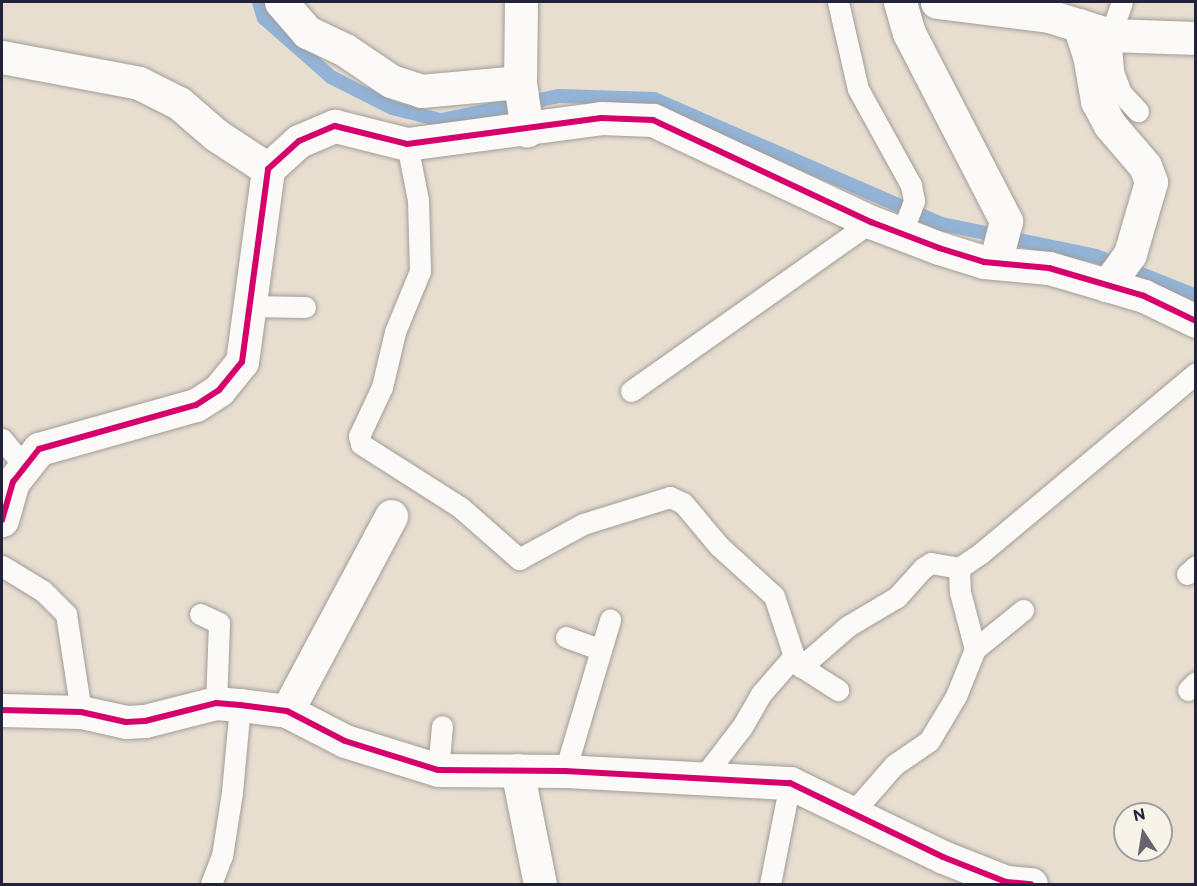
<!DOCTYPE html>
<html>
<head>
<meta charset="utf-8">
<style>
  body { margin:0 }
  #map { position:relative; width:1197px; height:886px; overflow:hidden; background:#e7ded0; font-family:"Balsamiq Sans",sans-serif }
  div>[style] { position:absolute }
  .stream>* { height:14px; margin:-7px; padding:0 7px; transform-origin:7px; border-radius:7px; background:#92b2d6 }
  .roads { filter:drop-shadow(0 0 2px #a29d98) drop-shadow(0 0 2px #a29d98) }
  .lane>* { height:21px; margin:-10.5px; padding:0 10.5px; transform-origin:10.5px; border-radius:10.5px; background:#fbfaf8 }
  .street>* { height:33px; margin:-16.5px; padding:0 16.5px; transform-origin:16.5px; border-radius:16.5px; background:#fbfaf8 }
  .cycleway>* { height:6px; margin:-3px; padding:0 3px; transform-origin:3px; border-radius:3px; background:#d6006c }
  span { translate:-50% -50%; white-space:nowrap; text-align:center; line-height:1.15; -webkit-text-stroke:6px #f7f3e8; paint-order:stroke }
  .frame { position:absolute; inset:0; border:3px solid #22223b; pointer-events:none }
  .north { position:absolute; left:1113px; top:802px; width:60px; height:60px; box-sizing:border-box; background:#f7f3e8; border:2px solid #a29fa3; border-radius:50%; rotate:348deg; font-size:16px; font-weight:700; line-height:24px; text-align:center; color:#22223b }
  .north::after { content:''; display:block; margin:auto; width:21px; height:27px; background:#67646f; clip-path:polygon(50% 0,100% 100%,50% 72%,0 100%) }
</style>
</head>
<body>
<div id="map">
  <div class="stream">
    <i style="left:259px;top:2px;width:17px;rotate:73deg"></i>
    <i style="left:264px;top:18px;width:89px;rotate:41.4deg"></i>
    <i style="left:331px;top:77px;width:68px;rotate:26.9deg"></i>
    <i style="left:392px;top:108px;width:50px;rotate:13.8deg"></i>
    <i style="left:441px;top:120px;width:120px;rotate:-11.5deg"></i>
    <i style="left:559px;top:96px;width:95px;rotate:1.8deg"></i>
    <i style="left:654px;top:99px;width:314px;rotate:23.5deg"></i>
    <i style="left:942px;top:224px;width:157px;rotate:11.7deg"></i>
    <i style="left:1096px;top:256px;width:108px;rotate:21.8deg"></i>
  </div>
  <div class="roads">
    <div class="lane">
      <i style="left:838px;top:2px;width:89px;rotate:77.1deg"></i>
      <i style="left:858px;top:89px;width:110px;rotate:61.1deg"></i>
      <i style="left:911px;top:185px;width:16px;rotate:79deg"></i>
      <i style="left:914px;top:201px;width:33px;rotate:111deg"></i>
      <i style="left:1122px;top:2px;width:35px;rotate:110deg"></i>
      <i style="left:1110px;top:35px;width:37px;rotate:85deg"></i>
      <i style="left:1113px;top:72px;width:22px;rotate:69deg"></i>
      <i style="left:1121px;top:93px;width:25px;rotate:47deg"></i>
      <i style="left:407px;top:144px;width:57px;rotate:78.9deg"></i>
      <i style="left:418px;top:200px;width:71px;rotate:88.4deg"></i>
      <i style="left:420px;top:271px;width:66px;rotate:112.3deg"></i>
      <i style="left:395px;top:332px;width:57px;rotate:103.3deg"></i>
      <i style="left:382px;top:387px;width:54px;rotate:115.1deg"></i>
      <i style="left:359px;top:436px;width:8px;rotate:76deg"></i>
      <i style="left:361px;top:444px;width:117px;rotate:32.5deg"></i>
      <i style="left:460px;top:507px;width:79px;rotate:41.4deg"></i>
      <i style="left:519px;top:559px;width:73px;rotate:-28.7deg"></i>
      <i style="left:583px;top:524px;width:91px;rotate:-17.2deg"></i>
      <i style="left:670px;top:497px;width:14px;rotate:25deg"></i>
      <i style="left:683px;top:503px;width:56px;rotate:50.1deg"></i>
      <i style="left:719px;top:546px;width:74px;rotate:42.3deg"></i>
      <i style="left:774px;top:596px;width:63px;rotate:71.6deg"></i>
      <i style="left:794px;top:656px;width:50px;rotate:131deg"></i>
      <i style="left:761px;top:694px;width:39px;rotate:120deg"></i>
      <i style="left:741px;top:728px;width:66px;rotate:127.6deg"></i>
      <i style="left:250px;top:306px;width:55px;rotate:1deg"></i>
      <i style="left:631px;top:391px;width:294px;rotate:-35.2deg"></i>
      <i style="left:2px;top:439px;width:36px;rotate:51deg"></i>
      <i style="left:2px;top:566px;width:48px;rotate:31.4deg"></i>
      <i style="left:43px;top:591px;width:33px;rotate:45deg"></i>
      <i style="left:66px;top:614px;width:99px;rotate:81.3deg"></i>
      <i style="left:959px;top:568px;width:24px;rotate:88deg"></i>
      <i style="left:960px;top:592px;width:59px;rotate:75.3deg"></i>
      <i style="left:1187px;top:574px;width:12px;rotate:-42deg"></i>
      <i style="left:200px;top:614px;width:21px;rotate:25deg"></i>
      <i style="left:219px;top:623px;width:80px;rotate:92.1deg"></i>
      <i style="left:566px;top:637px;width:37px;rotate:20deg"></i>
      <i style="left:791px;top:660px;width:56px;rotate:32.6deg"></i>
      <i style="left:801px;top:667px;width:62px;rotate:-41.1deg"></i>
      <i style="left:848px;top:626px;width:57px;rotate:-30.6deg"></i>
      <i style="left:897px;top:597px;width:39px;rotate:-48deg"></i>
      <i style="left:923px;top:568px;width:9px;rotate:-32deg"></i>
      <i style="left:931px;top:563px;width:28px;rotate:10deg"></i>
      <i style="left:959px;top:568px;width:27px;rotate:-34deg"></i>
      <i style="left:981px;top:553px;width:280px;rotate:-39.9deg"></i>
      <i style="left:1188px;top:690px;width:11px;rotate:-45deg"></i>
      <i style="left:438px;top:770px;width:44px;rotate:-84.8deg"></i>
      <i style="left:565px;top:771px;width:158px;rotate:-73.4deg"></i>
      <i style="left:853px;top:812px;width:62px;rotate:-48.9deg"></i>
      <i style="left:894px;top:765px;width:42px;rotate:-34.4deg"></i>
      <i style="left:929px;top:741px;width:52px;rotate:-59deg"></i>
      <i style="left:956px;top:696px;width:51px;rotate:-68deg"></i>
      <i style="left:975px;top:649px;width:62px;rotate:-39.1deg"></i>
      <i style="left:211px;top:884px;width:30px;rotate:-69deg"></i>
      <i style="left:222px;top:856px;width:65px;rotate:-81.1deg"></i>
      <i style="left:232px;top:792px;width:87px;rotate:-84.7deg"></i>
      <i style="left:770px;top:884px;width:103px;rotate:-78.8deg"></i>
    </div>
    <div class="street">
      <i style="left:281px;top:2px;width:40px;rotate:49deg"></i>
      <i style="left:307px;top:32px;width:42px;rotate:25.3deg"></i>
      <i style="left:345px;top:50px;width:55px;rotate:34deg"></i>
      <i style="left:391px;top:81px;width:32px;rotate:18deg"></i>
      <i style="left:421px;top:91px;width:99px;rotate:-5.2deg"></i>
      <i style="left:521px;top:2px;width:80px;rotate:90.7deg"></i>
      <i style="left:520px;top:82px;width:49px;rotate:81.9deg"></i>
      <i style="left:900px;top:2px;width:32px;rotate:74deg"></i>
      <i style="left:909px;top:33px;width:212px;rotate:62.7deg"></i>
      <i style="left:1006px;top:221px;width:43px;rotate:104.7deg"></i>
      <i style="left:937px;top:2px;width:113px;rotate:7.1deg"></i>
      <i style="left:1049px;top:16px;width:64px;rotate:17.3deg"></i>
      <i style="left:1110px;top:35px;width:86px;rotate:2deg"></i>
      <i style="left:1079px;top:25px;width:32px;rotate:72deg"></i>
      <i style="left:1089px;top:55px;width:47px;rotate:80.1deg"></i>
      <i style="left:1097px;top:101px;width:27px;rotate:62deg"></i>
      <i style="left:1110px;top:125px;width:54px;rotate:49.5deg"></i>
      <i style="left:1145px;top:166px;width:17px;rotate:69deg"></i>
      <i style="left:1151px;top:182px;width:75px;rotate:106.3deg"></i>
      <i style="left:1130px;top:254px;width:39px;rotate:126deg"></i>
      <i style="left:2px;top:57px;width:139px;rotate:10.7deg"></i>
      <i style="left:139px;top:83px;width:45px;rotate:26.6deg"></i>
      <i style="left:179px;top:103px;width:49px;rotate:40.9deg"></i>
      <i style="left:216px;top:135px;width:62px;rotate:33.2deg"></i>
      <i style="left:2px;top:520px;width:40px;rotate:-74deg"></i>
      <i style="left:13px;top:482px;width:42px;rotate:-51.8deg"></i>
      <i style="left:39px;top:449px;width:163px;rotate:-15.7deg"></i>
      <i style="left:196px;top:405px;width:27px;rotate:-33deg"></i>
      <i style="left:219px;top:390px;width:36px;rotate:-51deg"></i>
      <i style="left:242px;top:362px;width:195px;rotate:-82.3deg"></i>
      <i style="left:268px;top:169px;width:42px;rotate:-42.1deg"></i>
      <i style="left:299px;top:141px;width:39px;rotate:-23deg"></i>
      <i style="left:335px;top:126px;width:74px;rotate:14deg"></i>
      <i style="left:407px;top:144px;width:196px;rotate:-7.6deg"></i>
      <i style="left:601px;top:118px;width:52px;rotate:2.2deg"></i>
      <i style="left:653px;top:120px;width:241px;rotate:25.1deg"></i>
      <i style="left:871px;top:222px;width:73px;rotate:20.9deg"></i>
      <i style="left:939px;top:248px;width:47px;rotate:17.3deg"></i>
      <i style="left:984px;top:262px;width:65px;rotate:5.3deg"></i>
      <i style="left:1049px;top:268px;width:99px;rotate:16.4deg"></i>
      <i style="left:1144px;top:296px;width:58px;rotate:25.7deg"></i>
      <i style="left:2px;top:710px;width:79px;rotate:1.5deg"></i>
      <i style="left:81px;top:712px;width:46px;rotate:12.5deg"></i>
      <i style="left:126px;top:722px;width:19px;rotate:-3deg"></i>
      <i style="left:145px;top:721px;width:73px;rotate:-14.2deg"></i>
      <i style="left:216px;top:703px;width:24px;rotate:5deg"></i>
      <i style="left:240px;top:705px;width:47px;rotate:7.3deg"></i>
      <i style="left:287px;top:711px;width:65px;rotate:27.3deg"></i>
      <i style="left:345px;top:741px;width:97px;rotate:17.3deg"></i>
      <i style="left:438px;top:770px;width:127px;rotate:0.5deg"></i>
      <i style="left:565px;top:771px;width:225px;rotate:3.1deg"></i>
      <i style="left:790px;top:783px;width:170px;rotate:25.8deg"></i>
      <i style="left:943px;top:857px;width:68px;rotate:21.6deg"></i>
      <i style="left:1006px;top:882px;width:25px;rotate:5deg"></i>
      <i style="left:287px;top:711px;width:221px;rotate:-61.9deg"></i>
      <i style="left:517px;top:770px;width:116px;rotate:78.6deg"></i>
    </div>
  </div>
  <div class="cycleway">
    <i style="left:2px;top:520px;width:40px;rotate:-74deg"></i>
    <i style="left:13px;top:482px;width:42px;rotate:-51.8deg"></i>
    <i style="left:39px;top:449px;width:163px;rotate:-15.7deg"></i>
    <i style="left:196px;top:405px;width:27px;rotate:-33deg"></i>
    <i style="left:219px;top:390px;width:36px;rotate:-51deg"></i>
    <i style="left:242px;top:362px;width:195px;rotate:-82.3deg"></i>
    <i style="left:268px;top:169px;width:42px;rotate:-42.1deg"></i>
    <i style="left:299px;top:141px;width:39px;rotate:-23deg"></i>
    <i style="left:335px;top:126px;width:74px;rotate:14deg"></i>
    <i style="left:407px;top:144px;width:196px;rotate:-7.6deg"></i>
    <i style="left:601px;top:118px;width:52px;rotate:2.2deg"></i>
    <i style="left:653px;top:120px;width:241px;rotate:25.1deg"></i>
    <i style="left:871px;top:222px;width:73px;rotate:20.9deg"></i>
    <i style="left:939px;top:248px;width:47px;rotate:17.3deg"></i>
    <i style="left:984px;top:262px;width:65px;rotate:5.3deg"></i>
    <i style="left:1049px;top:268px;width:99px;rotate:16.4deg"></i>
    <i style="left:1144px;top:296px;width:58px;rotate:25.7deg"></i>
    <i style="left:2px;top:710px;width:79px;rotate:1.5deg"></i>
    <i style="left:81px;top:712px;width:46px;rotate:12.5deg"></i>
    <i style="left:126px;top:722px;width:19px;rotate:-3deg"></i>
    <i style="left:145px;top:721px;width:73px;rotate:-14.2deg"></i>
    <i style="left:216px;top:703px;width:24px;rotate:5deg"></i>
    <i style="left:240px;top:705px;width:47px;rotate:7.3deg"></i>
    <i style="left:287px;top:711px;width:65px;rotate:27.3deg"></i>
    <i style="left:345px;top:741px;width:97px;rotate:17.3deg"></i>
    <i style="left:438px;top:770px;width:127px;rotate:0.5deg"></i>
    <i style="left:565px;top:771px;width:225px;rotate:3.1deg"></i>
    <i style="left:790px;top:783px;width:170px;rotate:25.8deg"></i>
    <i style="left:943px;top:857px;width:68px;rotate:21.6deg"></i>
    <i style="left:1006px;top:882px;width:25px;rotate:5deg"></i>
  </div>
  <div class="frame"></div>
  <div class="north">N</div>
</div>
</body>
</html>
